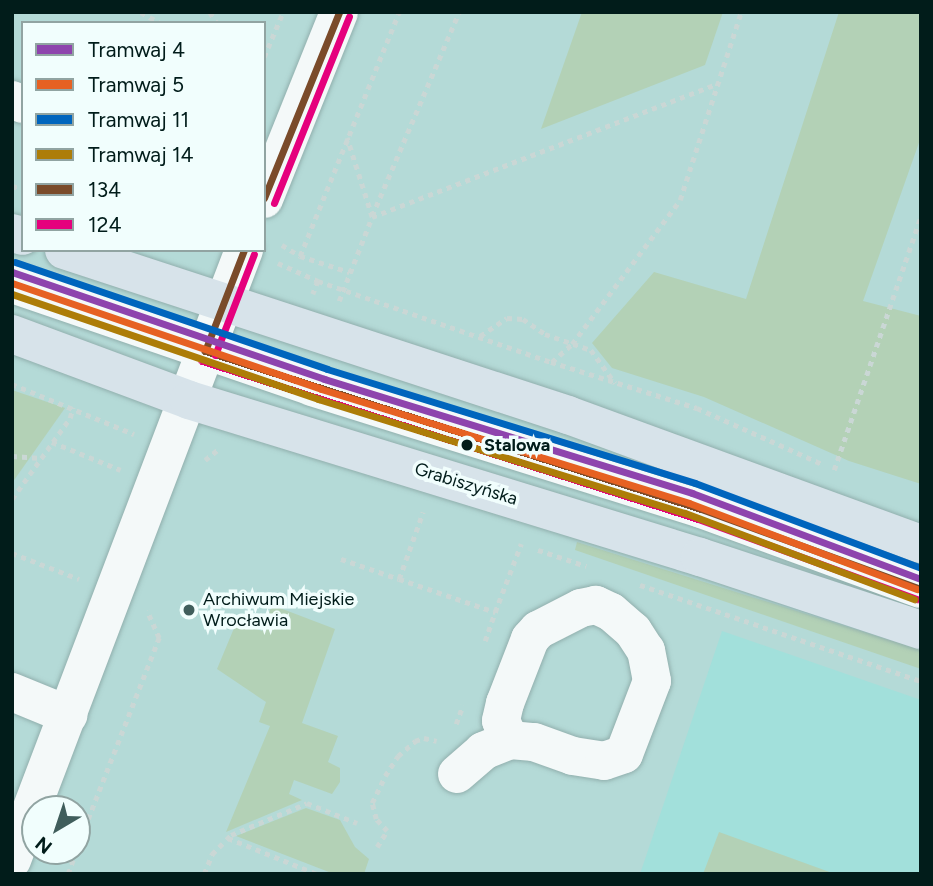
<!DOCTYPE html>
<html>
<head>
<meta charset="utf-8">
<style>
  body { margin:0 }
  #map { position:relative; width:933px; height:886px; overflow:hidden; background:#b4dad7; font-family:Figtree,sans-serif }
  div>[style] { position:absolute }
  .built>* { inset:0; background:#a2e0db }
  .green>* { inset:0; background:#b3d1b6 }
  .path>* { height:4.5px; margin-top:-2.25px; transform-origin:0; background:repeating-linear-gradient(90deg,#cad7d5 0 5px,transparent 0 10px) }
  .roads { filter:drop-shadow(0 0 2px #91afad) drop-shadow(0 0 2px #91afad) }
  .minor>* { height:38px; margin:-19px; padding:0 19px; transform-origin:19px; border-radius:19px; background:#f4f9f9 }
  .major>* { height:38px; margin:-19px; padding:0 19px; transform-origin:19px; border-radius:19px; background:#d7e3ea }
  .bus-1>* { height:7px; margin:-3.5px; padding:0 3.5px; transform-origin:3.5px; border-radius:3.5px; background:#7a4b2a }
  .bus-2>* { height:7px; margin:-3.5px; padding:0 3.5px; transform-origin:3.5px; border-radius:3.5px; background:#e5007d }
  .tram-1>* { height:7px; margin:-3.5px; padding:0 3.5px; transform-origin:3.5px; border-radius:3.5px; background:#8e44ad }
  .tram-2>* { height:7px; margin:-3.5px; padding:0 3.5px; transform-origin:3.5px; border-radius:3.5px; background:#e66122 }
  .tram-3>* { height:7px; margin:-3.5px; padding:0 3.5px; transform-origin:3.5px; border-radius:3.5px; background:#0065bd }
  .tram-4>* { height:7px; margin:-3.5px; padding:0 3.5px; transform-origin:3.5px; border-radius:3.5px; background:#ad7d08 }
  .dots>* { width:19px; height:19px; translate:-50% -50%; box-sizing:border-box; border:4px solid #f1fefd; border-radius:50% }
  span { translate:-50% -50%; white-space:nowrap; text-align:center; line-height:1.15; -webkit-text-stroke:7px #f1fefd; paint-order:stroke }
  .stop-label { font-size:18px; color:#011c1a; font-weight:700 }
  .left { translate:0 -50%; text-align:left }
  .street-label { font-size:18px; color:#011c1a }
  .poi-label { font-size:18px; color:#011c1a }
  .frame { position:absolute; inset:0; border:14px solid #011c1a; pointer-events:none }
  .legend { position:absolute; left:21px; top:21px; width:245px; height:231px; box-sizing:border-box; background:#f1fefd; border:2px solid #91a4a2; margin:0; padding:9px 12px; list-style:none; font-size:21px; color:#011c1a }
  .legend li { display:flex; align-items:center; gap:14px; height:35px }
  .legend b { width:35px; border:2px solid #91a4a2 }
  .north { position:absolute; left:21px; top:795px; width:70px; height:70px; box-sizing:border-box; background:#f1fefd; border:2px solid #91a4a2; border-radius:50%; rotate:219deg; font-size:19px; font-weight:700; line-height:28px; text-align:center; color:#011c1a }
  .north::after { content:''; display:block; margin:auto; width:24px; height:32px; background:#405e5c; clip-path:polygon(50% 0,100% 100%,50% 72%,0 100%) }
</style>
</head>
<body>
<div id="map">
  <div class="built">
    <i style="clip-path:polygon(722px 631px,921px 700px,921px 874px,640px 874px)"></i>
  </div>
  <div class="green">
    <i style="clip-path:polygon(582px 12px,723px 12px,705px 65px,541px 129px)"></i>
    <i style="clip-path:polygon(839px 12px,921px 12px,921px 137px,863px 301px,921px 316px,921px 484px,849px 461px,704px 397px,612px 368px,592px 343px,654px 272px,746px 299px)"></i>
    <i style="clip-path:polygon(12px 390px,65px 408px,12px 483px)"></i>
    <i style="clip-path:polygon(577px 542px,921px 650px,921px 669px,575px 550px)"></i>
    <i style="clip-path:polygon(272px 605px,335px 629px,302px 723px,338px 736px,328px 762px,340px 768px,340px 782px,332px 794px,294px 780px,289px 794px,302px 800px,226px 832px,270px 726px,259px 722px,266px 702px,217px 669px,237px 621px,262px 631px)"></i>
    <i style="clip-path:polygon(306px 808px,340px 820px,355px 847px,369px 859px,364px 874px,334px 874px,236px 836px)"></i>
    <i style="clip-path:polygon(719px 832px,835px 874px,703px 874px)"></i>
  </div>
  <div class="path">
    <i style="left:141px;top:12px;width:22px;rotate:30deg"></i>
    <i style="left:210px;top:12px;width:13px;rotate:58deg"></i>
    <i style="left:264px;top:57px;width:49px;rotate:-67.1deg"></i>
    <i style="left:12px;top:186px;width:11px;rotate:15deg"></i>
    <i style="left:372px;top:216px;width:222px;rotate:-66.9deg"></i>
    <i style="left:372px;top:217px;width:370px;rotate:-21.1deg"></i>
    <i style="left:282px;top:245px;width:21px;rotate:31deg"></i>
    <i style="left:300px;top:256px;width:52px;rotate:18.1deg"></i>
    <i style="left:300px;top:256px;width:263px;rotate:-67.9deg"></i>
    <i style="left:278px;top:263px;width:44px;rotate:24.2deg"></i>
    <i style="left:318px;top:281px;width:14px;rotate:111deg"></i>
    <i style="left:318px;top:281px;width:247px;rotate:19.2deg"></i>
    <i style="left:551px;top:362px;width:153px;rotate:17.5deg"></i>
    <i style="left:697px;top:408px;width:137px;rotate:24.1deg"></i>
    <i style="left:339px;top:301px;width:90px;rotate:-68.6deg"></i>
    <i style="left:372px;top:217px;width:83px;rotate:-107.6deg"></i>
    <i style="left:480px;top:336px;width:32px;rotate:-34deg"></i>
    <i style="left:507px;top:318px;width:16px;rotate:4deg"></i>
    <i style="left:523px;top:319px;width:27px;rotate:34deg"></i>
    <i style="left:545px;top:334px;width:49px;rotate:19.2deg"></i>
    <i style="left:591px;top:350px;width:41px;rotate:54deg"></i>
    <i style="left:552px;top:362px;width:27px;rotate:-42deg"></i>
    <i style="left:572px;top:344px;width:180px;rotate:-53.1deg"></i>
    <i style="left:680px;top:200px;width:198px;rotate:-72deg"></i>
    <i style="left:12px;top:384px;width:132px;rotate:22.3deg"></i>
    <i style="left:52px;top:442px;width:74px;rotate:22.1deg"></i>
    <i style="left:12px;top:456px;width:29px;rotate:4deg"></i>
    <i style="left:205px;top:460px;width:19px;rotate:-39deg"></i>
    <i style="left:834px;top:470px;width:268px;rotate:-71.1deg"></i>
    <i style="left:12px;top:499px;width:100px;rotate:-54.4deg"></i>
    <i style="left:70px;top:418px;width:11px;rotate:-75deg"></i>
    <i style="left:538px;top:550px;width:51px;rotate:18.4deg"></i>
    <i style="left:12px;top:553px;width:72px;rotate:21.2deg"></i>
    <i style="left:341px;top:559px;width:61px;rotate:19deg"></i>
    <i style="left:399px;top:579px;width:71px;rotate:-70.3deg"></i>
    <i style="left:399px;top:579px;width:102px;rotate:19deg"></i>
    <i style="left:495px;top:612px;width:73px;rotate:-69.1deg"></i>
    <i style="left:640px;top:585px;width:297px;rotate:18.9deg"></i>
    <i style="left:485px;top:641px;width:31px;rotate:-71deg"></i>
    <i style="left:456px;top:724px;width:20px;rotate:-70deg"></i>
    <i style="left:228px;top:838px;width:96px;rotate:22deg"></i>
    <i style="left:77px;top:847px;width:225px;rotate:-68.6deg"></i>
    <i style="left:159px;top:638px;width:30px;rotate:-114deg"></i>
    <i style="left:377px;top:847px;width:19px;rotate:-58deg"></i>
    <i style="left:387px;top:831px;width:16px;rotate:-133deg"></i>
    <i style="left:376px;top:819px;width:16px;rotate:-104deg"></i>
    <i style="left:372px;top:803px;width:30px;rotate:-64deg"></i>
    <i style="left:385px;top:776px;width:24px;rotate:-57deg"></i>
    <i style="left:398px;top:756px;width:23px;rotate:-41deg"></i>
    <i style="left:415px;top:741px;width:9px;rotate:-18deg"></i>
    <i style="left:424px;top:738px;width:13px;rotate:13deg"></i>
    <i style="left:68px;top:874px;width:24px;rotate:-71deg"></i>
    <i style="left:204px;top:874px;width:22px;rotate:-68deg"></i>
    <i style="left:212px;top:854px;width:27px;rotate:-45deg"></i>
    <i style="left:231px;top:835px;width:82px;rotate:-22.8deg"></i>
    <i style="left:307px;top:803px;width:54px;rotate:21.8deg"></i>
  </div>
  <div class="roads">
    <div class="minor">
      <i style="left:12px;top:100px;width:12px;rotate:20deg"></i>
      <i style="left:264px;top:199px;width:201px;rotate:-68.1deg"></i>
      <i style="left:12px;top:284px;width:317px;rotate:18.9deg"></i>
      <i style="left:312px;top:387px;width:408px;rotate:17.4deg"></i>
      <i style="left:701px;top:509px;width:234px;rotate:20deg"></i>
      <i style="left:12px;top:692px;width:61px;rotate:22.3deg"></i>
      <i style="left:457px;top:774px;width:35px;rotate:-41deg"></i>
      <i style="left:483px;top:751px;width:29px;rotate:-22deg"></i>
      <i style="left:510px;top:740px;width:24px;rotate:5deg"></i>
      <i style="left:534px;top:742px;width:41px;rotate:19.7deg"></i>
      <i style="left:573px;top:756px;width:31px;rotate:9deg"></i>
      <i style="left:604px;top:761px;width:21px;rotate:-19deg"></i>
      <i style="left:624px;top:754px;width:78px;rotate:-69deg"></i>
      <i style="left:652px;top:681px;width:31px;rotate:-101deg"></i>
      <i style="left:646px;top:651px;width:24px;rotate:-123deg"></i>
      <i style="left:633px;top:631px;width:29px;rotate:-139deg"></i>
      <i style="left:611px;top:612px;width:17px;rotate:-155deg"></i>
      <i style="left:596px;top:605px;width:15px;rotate:169deg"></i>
      <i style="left:581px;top:608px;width:48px;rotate:152.9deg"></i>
      <i style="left:538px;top:630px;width:12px;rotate:132deg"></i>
      <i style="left:530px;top:639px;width:69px;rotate:111.3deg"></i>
      <i style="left:505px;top:703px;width:18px;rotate:103deg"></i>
      <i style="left:501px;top:721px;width:21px;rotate:65deg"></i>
      <i style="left:12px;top:860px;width:653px;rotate:-69.18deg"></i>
    </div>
    <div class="major">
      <i style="left:12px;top:233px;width:11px;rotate:15deg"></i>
      <i style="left:64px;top:250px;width:530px;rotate:18.13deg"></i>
      <i style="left:568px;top:415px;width:376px;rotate:20.1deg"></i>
      <i style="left:12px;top:334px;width:189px;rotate:20.4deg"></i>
      <i style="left:189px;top:400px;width:535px;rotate:17.08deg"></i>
      <i style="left:700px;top:557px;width:233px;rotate:18.3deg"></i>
    </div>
  </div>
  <div class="bus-1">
    <i style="left:264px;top:198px;width:201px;rotate:-68deg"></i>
    <i style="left:205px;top:351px;width:521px;rotate:17.67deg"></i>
    <i style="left:701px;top:509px;width:234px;rotate:20deg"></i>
    <i style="left:205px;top:351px;width:108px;rotate:-68.9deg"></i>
  </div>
  <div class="bus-2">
    <i style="left:274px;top:203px;width:201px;rotate:-68.1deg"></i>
    <i style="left:215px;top:355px;width:108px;rotate:-68.9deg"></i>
    <i style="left:202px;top:361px;width:521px;rotate:17.67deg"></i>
    <i style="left:698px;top:519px;width:233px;rotate:20.1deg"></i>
  </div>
  <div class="tram-1">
    <i style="left:12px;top:272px;width:330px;rotate:18.9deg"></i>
    <i style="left:324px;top:379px;width:385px;rotate:17.2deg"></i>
    <i style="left:692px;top:493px;width:245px;rotate:20.6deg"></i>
  </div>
  <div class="tram-2">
    <i style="left:12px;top:283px;width:327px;rotate:18.9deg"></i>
    <i style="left:321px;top:389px;width:385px;rotate:17.2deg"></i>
    <i style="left:689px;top:503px;width:244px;rotate:20.7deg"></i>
  </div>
  <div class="tram-3">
    <i style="left:15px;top:262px;width:330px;rotate:18.9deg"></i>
    <i style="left:327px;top:369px;width:385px;rotate:17.2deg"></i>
    <i style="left:695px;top:483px;width:241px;rotate:20.6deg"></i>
  </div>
  <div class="tram-4">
    <i style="left:12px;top:294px;width:324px;rotate:18.9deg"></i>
    <i style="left:318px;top:399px;width:384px;rotate:17.3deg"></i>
    <i style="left:685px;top:513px;width:245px;rotate:20.6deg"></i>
  </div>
  <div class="dots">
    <i style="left:467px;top:445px;background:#011c1a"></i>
    <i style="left:189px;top:610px;background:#405e5c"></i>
  </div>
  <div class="stop-label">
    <span class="left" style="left:484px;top:445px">Stalowa</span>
  </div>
  <div class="street-label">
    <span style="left:466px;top:484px;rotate:17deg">Grabiszyńska</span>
  </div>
  <div class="poi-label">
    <span class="left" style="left:203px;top:610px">Archiwum Miejskie<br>Wrocławia</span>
  </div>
  <div class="frame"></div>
  <ul class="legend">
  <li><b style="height:9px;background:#8e44ad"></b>Tramwaj 4</li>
  <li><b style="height:9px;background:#e66122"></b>Tramwaj 5</li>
  <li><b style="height:9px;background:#0065bd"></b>Tramwaj 11</li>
  <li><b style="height:9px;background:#ad7d08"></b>Tramwaj 14</li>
  <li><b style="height:9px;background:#7a4b2a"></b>134</li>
  <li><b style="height:9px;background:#e5007d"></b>124</li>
  </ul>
  <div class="north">N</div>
</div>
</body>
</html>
